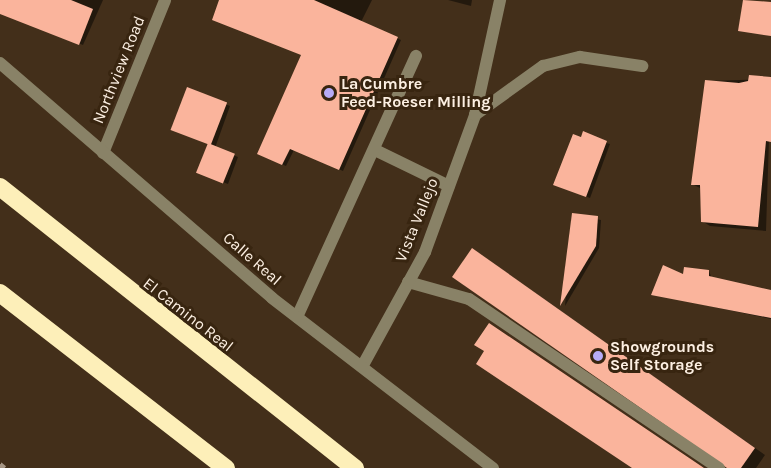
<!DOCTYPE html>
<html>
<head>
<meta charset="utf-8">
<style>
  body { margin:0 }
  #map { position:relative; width:771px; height:468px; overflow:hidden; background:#432f1a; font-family:Karla,sans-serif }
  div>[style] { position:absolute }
  .shadow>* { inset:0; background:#0007 }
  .building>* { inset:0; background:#fab49c; transform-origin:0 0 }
  .service>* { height:12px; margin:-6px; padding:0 6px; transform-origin:6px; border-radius:6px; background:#898267 }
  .minor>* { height:12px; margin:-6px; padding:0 6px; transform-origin:6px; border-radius:6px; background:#898267 }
  .tertiary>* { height:12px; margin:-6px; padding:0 6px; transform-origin:6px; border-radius:6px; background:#898267 }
  .motorway>* { height:18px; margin:-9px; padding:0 9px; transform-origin:9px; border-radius:9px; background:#fdefb9 }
  .rail>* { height:4.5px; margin-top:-2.25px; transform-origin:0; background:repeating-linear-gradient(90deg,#a69685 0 10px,transparent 0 20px) }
  .dots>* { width:16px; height:16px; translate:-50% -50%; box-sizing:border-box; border:3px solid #382510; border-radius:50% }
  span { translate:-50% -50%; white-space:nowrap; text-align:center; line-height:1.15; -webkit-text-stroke:6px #382510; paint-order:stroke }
  .street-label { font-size:16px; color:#fdf0e3 }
  .poi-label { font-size:16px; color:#fdf0e3; font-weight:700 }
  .left { translate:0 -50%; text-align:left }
</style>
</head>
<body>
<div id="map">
  <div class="shadow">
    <i style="clip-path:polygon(10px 0,103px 0,83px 45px,8px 16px)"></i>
    <i style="clip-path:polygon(221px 0,372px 0,361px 22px,401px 40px,343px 171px,294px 150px,286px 166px,263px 156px,303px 55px)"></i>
    <i style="clip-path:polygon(448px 0,472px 0,471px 6px)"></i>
    <i style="clip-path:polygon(771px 79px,766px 231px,710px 226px,702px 221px,700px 188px,692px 184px,707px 81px)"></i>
    <i style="clip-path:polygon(188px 89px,230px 106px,215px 148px,238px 157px,228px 184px,202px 174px,209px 143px)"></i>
    <i style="clip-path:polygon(574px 135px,610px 144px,590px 198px,559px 186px)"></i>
    <i style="clip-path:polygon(573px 215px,601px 220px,599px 248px,565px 306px)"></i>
    <i style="clip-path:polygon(483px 256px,765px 455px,756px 468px,727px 468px,725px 460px)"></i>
    <i style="clip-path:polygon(709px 271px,712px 279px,771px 292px,771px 319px,653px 294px,685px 276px)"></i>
  </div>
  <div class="building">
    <i style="clip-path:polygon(0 0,71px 0,93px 9px,79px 45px,0 14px)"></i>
    <i style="clip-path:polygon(219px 0,314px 0,398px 37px,339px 170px,290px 149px,282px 165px,257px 154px,301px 55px,212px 20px)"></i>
    <i style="clip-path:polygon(743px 0,771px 2px,771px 36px,738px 31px)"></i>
    <i style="clip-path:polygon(749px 75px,771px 77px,771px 142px,766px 141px,758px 227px,701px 222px,700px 185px,691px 185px,705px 80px,739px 83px,748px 81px)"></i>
    <i style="left:187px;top:87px;width:43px;height:46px;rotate:21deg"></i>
    <i style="clip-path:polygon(583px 131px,607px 141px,586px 197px,553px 185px,573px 134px,581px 137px)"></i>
    <i style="left:208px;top:143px;width:29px;height:32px;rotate:22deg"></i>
    <i style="clip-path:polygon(572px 213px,598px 216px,596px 246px,560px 306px)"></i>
    <i style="clip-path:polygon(472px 248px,755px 448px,741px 468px,727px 468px,452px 277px)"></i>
    <i style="clip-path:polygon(663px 265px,683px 274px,684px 267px,709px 270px,709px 276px,771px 290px,771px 318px,651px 295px)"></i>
    <i style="clip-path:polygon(489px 323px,704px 468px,632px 468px,476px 364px,484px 351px,474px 345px)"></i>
  </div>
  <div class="service">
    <i style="left:375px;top:150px;width:82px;rotate:25.9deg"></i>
    <i style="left:408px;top:282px;width:63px;rotate:15.6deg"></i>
    <i style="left:469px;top:299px;width:302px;rotate:34.1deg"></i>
    <i style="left:297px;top:317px;width:287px;rotate:-65.5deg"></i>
  </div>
  <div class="minor">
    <i style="left:475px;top:115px;width:118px;rotate:-77.7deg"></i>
    <i style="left:103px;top:153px;width:165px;rotate:-67.9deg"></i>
    <i style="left:363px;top:365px;width:129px;rotate:-61.2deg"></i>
    <i style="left:425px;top:252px;width:146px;rotate:-69.9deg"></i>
    <i style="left:475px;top:115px;width:84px;rotate:-35.8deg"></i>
    <i style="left:543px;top:66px;width:38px;rotate:-14deg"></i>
    <i style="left:580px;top:57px;width:63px;rotate:8.3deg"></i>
  </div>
  <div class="tertiary">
    <i style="left:0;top:63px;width:359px;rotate:40.8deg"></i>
    <i style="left:272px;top:298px;width:279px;rotate:37.6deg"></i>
  </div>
  <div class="motorway">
    <i style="left:0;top:187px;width:453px;rotate:38.4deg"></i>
    <i style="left:0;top:293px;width:286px;rotate:37.8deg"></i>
  </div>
  <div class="rail">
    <i style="left:0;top:464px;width:6px;rotate:39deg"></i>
  </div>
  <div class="dots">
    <i style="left:329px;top:93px;background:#b7abf7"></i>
    <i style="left:598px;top:356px;background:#b7abf7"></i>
  </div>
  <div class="street-label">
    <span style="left:119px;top:70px;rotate:-68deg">Northview Road</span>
    <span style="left:417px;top:220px;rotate:-68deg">Vista Vallejo</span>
    <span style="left:252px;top:259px;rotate:41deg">Calle Real</span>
    <span style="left:188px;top:315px;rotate:38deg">El Camino Real</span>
  </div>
  <div class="poi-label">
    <span class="left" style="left:341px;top:93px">La Cumbre<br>Feed-Roeser Milling</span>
    <span class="left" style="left:610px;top:356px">Showgrounds<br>Self Storage</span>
  </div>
</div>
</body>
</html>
